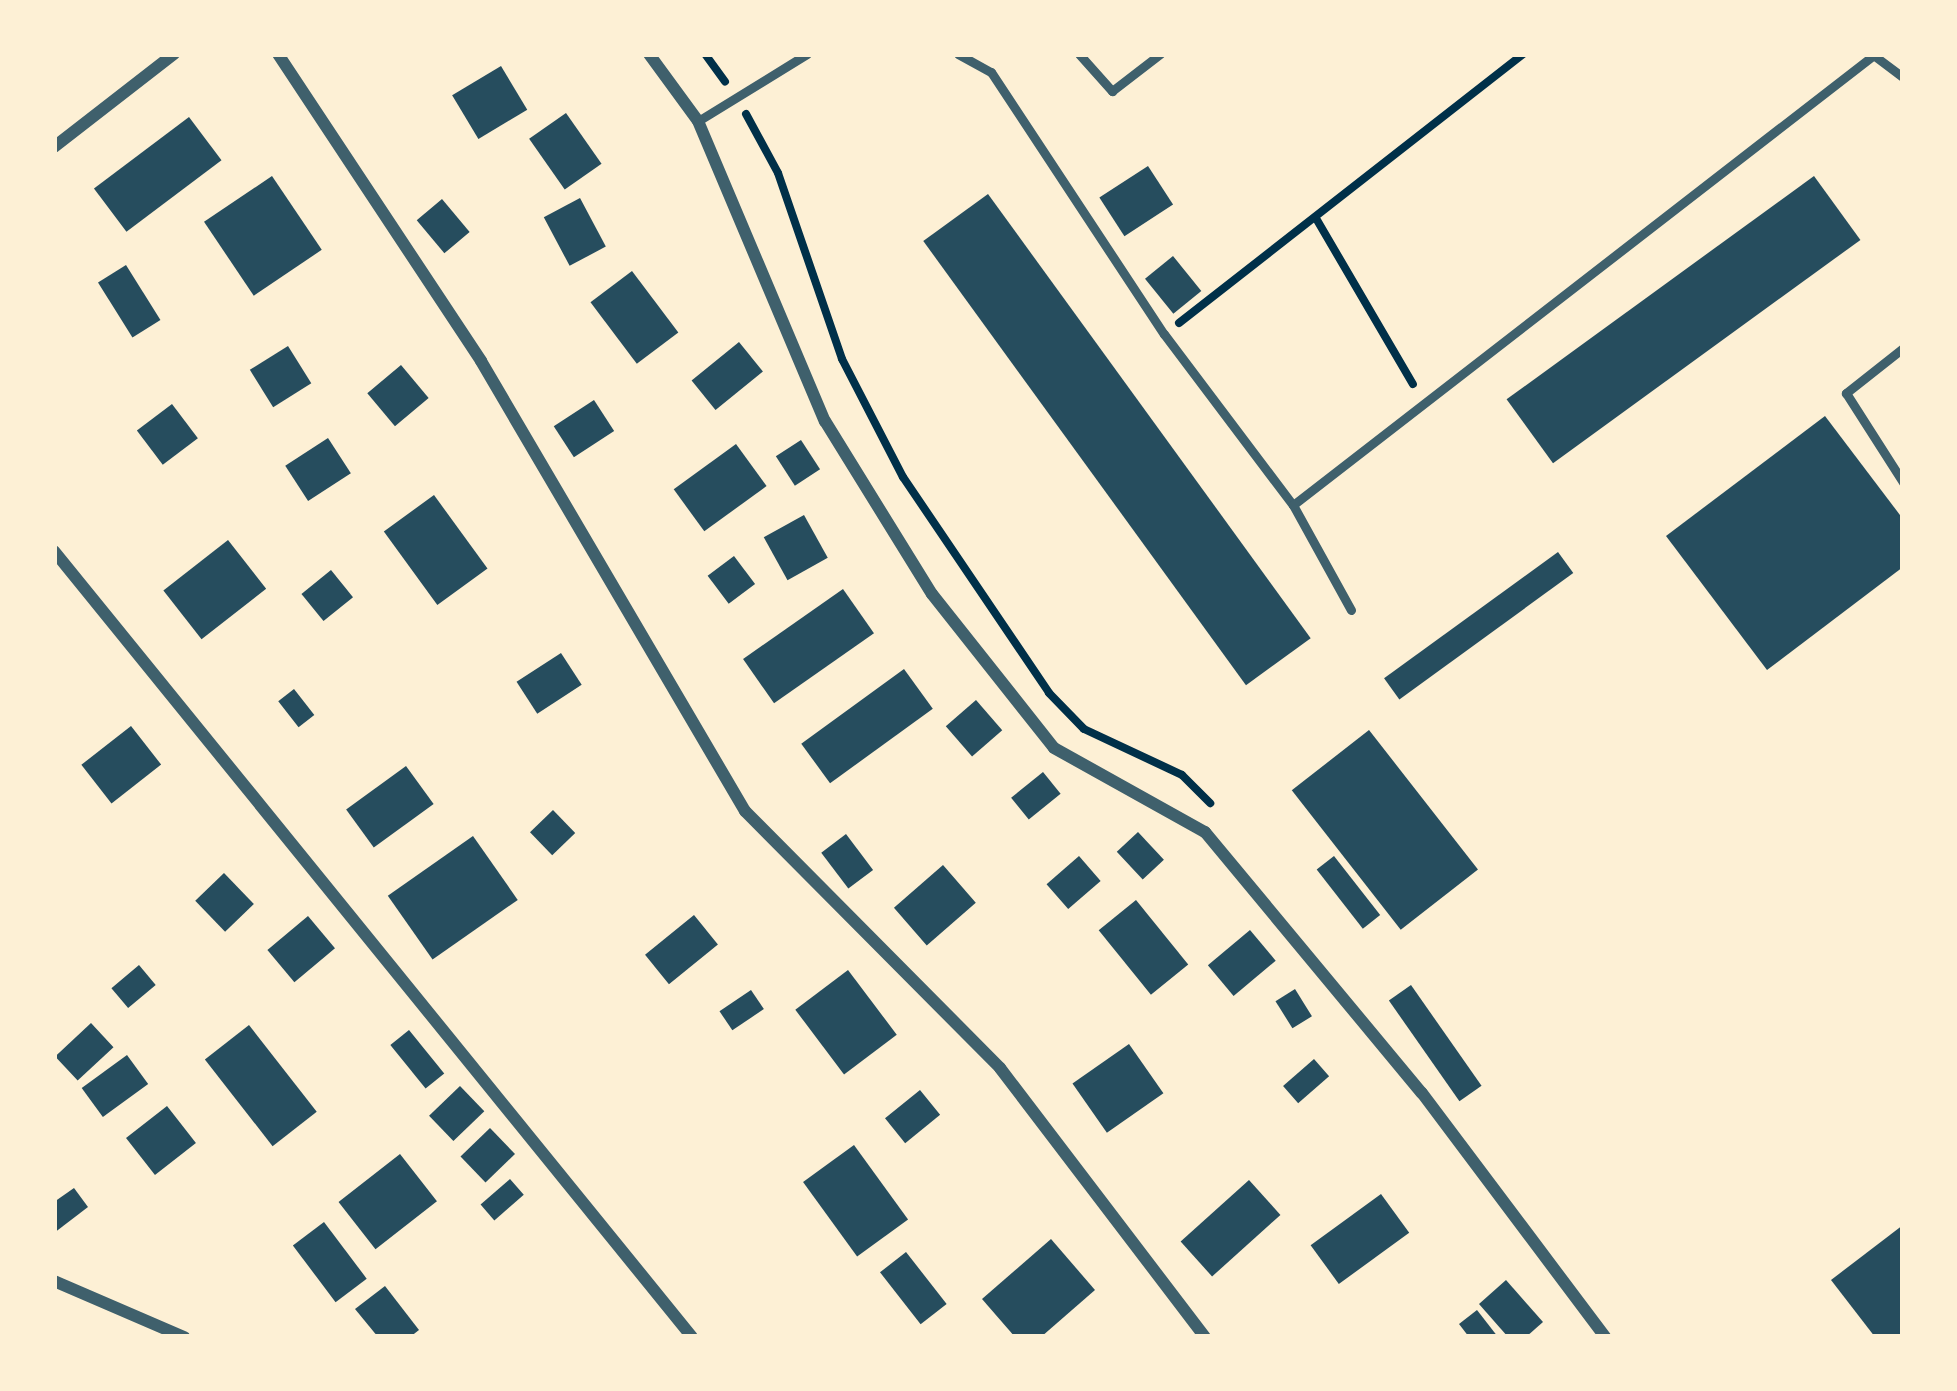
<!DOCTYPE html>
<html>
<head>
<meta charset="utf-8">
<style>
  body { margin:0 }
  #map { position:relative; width:1957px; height:1391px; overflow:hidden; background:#fdf0d5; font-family:"Nunito Sans",sans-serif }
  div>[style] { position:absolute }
  .building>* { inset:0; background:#264d5e; transform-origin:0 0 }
  .path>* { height:8px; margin:-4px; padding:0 4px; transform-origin:4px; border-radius:4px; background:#003049 }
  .service>* { height:9px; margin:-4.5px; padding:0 4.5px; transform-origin:4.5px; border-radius:4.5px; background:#3f606c }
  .minor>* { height:12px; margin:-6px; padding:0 6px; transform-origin:6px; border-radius:6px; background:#3f606c }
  span { translate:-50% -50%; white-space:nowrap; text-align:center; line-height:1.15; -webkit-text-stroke:12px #fdf0d5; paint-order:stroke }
  .frame { position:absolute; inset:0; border:57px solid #fdf0d5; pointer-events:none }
</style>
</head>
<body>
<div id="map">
  <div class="building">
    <i style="left:501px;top:66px;width:51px;height:57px;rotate:59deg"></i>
    <i style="left:566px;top:113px;width:62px;height:45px;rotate:55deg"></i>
    <i style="left:189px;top:117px;width:54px;height:119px;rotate:53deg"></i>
    <i style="left:1148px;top:166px;width:46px;height:58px;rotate:57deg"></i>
    <i style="left:272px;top:176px;width:89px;height:82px;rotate:56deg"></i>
    <i style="left:1814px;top:176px;width:79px;height:380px;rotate:54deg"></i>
    <i style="left:988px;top:194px;width:549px;height:80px;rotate:54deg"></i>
    <i style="left:580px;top:198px;width:55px;height:41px;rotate:62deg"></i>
    <i style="left:442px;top:199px;width:43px;height:33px;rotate:50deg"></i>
    <i style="left:1173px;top:256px;width:45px;height:36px;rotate:51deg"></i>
    <i style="left:126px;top:265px;width:65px;height:33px;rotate:58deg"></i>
    <i style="left:632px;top:271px;width:77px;height:52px;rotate:53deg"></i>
    <i style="left:739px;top:342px;width:38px;height:61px;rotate:51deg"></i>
    <i style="left:288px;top:346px;width:44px;height:45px;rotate:58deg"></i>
    <i style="left:401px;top:365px;width:43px;height:44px;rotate:50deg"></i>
    <i style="left:594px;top:400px;width:37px;height:48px;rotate:57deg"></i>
    <i style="left:172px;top:404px;width:43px;height:44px;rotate:53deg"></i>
    <i style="clip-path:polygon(1825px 416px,1903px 519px,1903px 567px,1767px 670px,1666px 536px)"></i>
    <i style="left:328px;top:438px;width:42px;height:51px;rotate:57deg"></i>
    <i style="left:801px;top:440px;width:35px;height:30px;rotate:57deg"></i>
    <i style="left:736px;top:444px;width:52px;height:77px;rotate:54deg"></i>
    <i style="left:434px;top:495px;width:91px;height:62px;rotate:54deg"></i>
    <i style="left:804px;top:515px;width:49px;height:46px;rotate:61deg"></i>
    <i style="left:228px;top:540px;width:62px;height:82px;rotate:52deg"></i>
    <i style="left:1558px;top:552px;width:26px;height:215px;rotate:54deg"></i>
    <i style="left:734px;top:556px;width:35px;height:33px;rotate:53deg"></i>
    <i style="left:331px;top:570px;width:35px;height:38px;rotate:51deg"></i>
    <i style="left:843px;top:589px;width:54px;height:122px;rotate:55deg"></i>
    <i style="left:561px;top:653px;width:38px;height:53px;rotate:57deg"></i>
    <i style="left:904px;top:669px;width:49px;height:127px;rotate:54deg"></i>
    <i style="left:294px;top:689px;width:33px;height:20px;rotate:52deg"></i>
    <i style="left:976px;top:700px;width:40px;height:40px;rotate:49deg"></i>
    <i style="left:131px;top:726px;width:49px;height:63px;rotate:52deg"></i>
    <i style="left:1369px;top:730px;width:177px;height:98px;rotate:52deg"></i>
    <i style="left:406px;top:766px;width:47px;height:74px;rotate:54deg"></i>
    <i style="left:1043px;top:772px;width:28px;height:41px;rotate:51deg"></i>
    <i style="left:553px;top:810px;width:32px;height:32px;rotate:46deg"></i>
    <i style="left:1138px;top:832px;width:38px;height:29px;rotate:47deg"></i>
    <i style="left:846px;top:834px;width:45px;height:31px;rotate:53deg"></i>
    <i style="left:473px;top:836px;width:78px;height:104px;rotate:55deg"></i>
    <i style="left:1079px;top:856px;width:33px;height:43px;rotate:49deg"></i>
    <i style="left:1334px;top:856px;width:75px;height:22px;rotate:52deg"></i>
    <i style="left:943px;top:865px;width:50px;height:65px;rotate:49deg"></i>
    <i style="left:224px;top:873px;width:43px;height:40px;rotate:46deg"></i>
    <i style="left:1136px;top:900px;width:83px;height:48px;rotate:51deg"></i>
    <i style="left:694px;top:915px;width:38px;height:63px;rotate:51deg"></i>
    <i style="left:308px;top:916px;width:42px;height:53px;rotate:50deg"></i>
    <i style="left:1250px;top:930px;width:40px;height:55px;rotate:50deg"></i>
    <i style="left:139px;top:965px;width:26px;height:36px;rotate:50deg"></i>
    <i style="left:848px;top:970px;width:81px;height:66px;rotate:53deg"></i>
    <i style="left:1411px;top:985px;width:123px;height:27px;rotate:55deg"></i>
    <i style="left:1295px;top:989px;width:32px;height:23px;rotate:58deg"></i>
    <i style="left:751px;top:990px;width:23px;height:38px;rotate:56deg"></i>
    <i style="left:91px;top:1023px;width:33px;height:49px;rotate:47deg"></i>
    <i style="left:249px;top:1025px;width:110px;height:56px;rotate:52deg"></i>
    <i style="left:409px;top:1030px;width:56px;height:24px;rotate:51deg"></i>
    <i style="left:1129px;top:1044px;width:60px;height:69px;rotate:55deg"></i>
    <i style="left:127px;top:1055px;width:36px;height:56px;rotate:54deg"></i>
    <i style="left:1314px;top:1059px;width:23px;height:41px;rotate:49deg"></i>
    <i style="left:460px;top:1086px;width:35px;height:43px;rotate:46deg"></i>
    <i style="left:920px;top:1090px;width:32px;height:45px;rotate:51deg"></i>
    <i style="left:167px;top:1106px;width:47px;height:52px;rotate:52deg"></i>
    <i style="left:490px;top:1128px;width:36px;height:41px;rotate:46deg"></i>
    <i style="left:854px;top:1145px;width:92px;height:63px;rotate:54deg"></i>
    <i style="left:400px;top:1154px;width:60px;height:78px;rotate:52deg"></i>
    <i style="left:510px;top:1179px;width:21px;height:39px;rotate:49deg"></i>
    <i style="left:1249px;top:1180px;width:47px;height:92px;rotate:48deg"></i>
    <i style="clip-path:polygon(74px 1188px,88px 1207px,54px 1233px,54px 1202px)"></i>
    <i style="left:1381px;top:1194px;width:48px;height:87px;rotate:54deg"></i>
    <i style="left:324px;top:1222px;width:71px;height:39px;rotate:53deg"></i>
    <i style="clip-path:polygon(1903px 1225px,1903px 1337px,1875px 1337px,1831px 1280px)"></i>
    <i style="clip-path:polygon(1051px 1239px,1095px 1290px,1041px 1337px,1015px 1337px,982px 1299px)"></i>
    <i style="left:906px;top:1252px;width:66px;height:33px;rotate:52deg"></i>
    <i style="clip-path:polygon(1506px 1280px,1543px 1322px,1526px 1337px,1508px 1337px,1479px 1304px)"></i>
    <i style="clip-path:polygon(385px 1286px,419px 1330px,410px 1337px,378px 1337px,355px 1309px)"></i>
    <i style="clip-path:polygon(1477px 1310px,1498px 1337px,1469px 1337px,1459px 1324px)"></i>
  </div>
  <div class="path">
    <i style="left:705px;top:54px;width:34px;rotate:54deg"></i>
    <i style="left:746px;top:114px;width:67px;rotate:61.5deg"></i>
    <i style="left:778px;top:173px;width:197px;rotate:71deg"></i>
    <i style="left:842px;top:359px;width:133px;rotate:62.7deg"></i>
    <i style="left:903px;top:477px;width:261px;rotate:55.9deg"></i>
    <i style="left:1049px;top:693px;width:50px;rotate:45.8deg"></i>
    <i style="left:1084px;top:729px;width:108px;rotate:25.1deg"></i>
    <i style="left:1182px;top:775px;width:40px;rotate:45deg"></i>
    <i style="left:1317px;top:220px;width:190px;rotate:59.7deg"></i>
    <i style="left:1179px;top:323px;width:437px;rotate:-38deg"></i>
  </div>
  <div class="service">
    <i style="left:958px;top:54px;width:38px;rotate:29deg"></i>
    <i style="left:991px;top:72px;width:314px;rotate:56.6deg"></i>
    <i style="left:1164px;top:334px;width:214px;rotate:53deg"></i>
    <i style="left:1079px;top:54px;width:50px;rotate:48.3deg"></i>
    <i style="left:1112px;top:91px;width:61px;rotate:-37.6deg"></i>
    <i style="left:1876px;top:57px;width:34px;rotate:37deg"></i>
    <i style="left:698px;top:121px;width:128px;rotate:-31.6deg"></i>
    <i style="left:1903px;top:348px;width:73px;rotate:141.7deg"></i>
    <i style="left:1846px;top:393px;width:106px;rotate:57.4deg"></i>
    <i style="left:1351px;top:610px;width:120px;rotate:-118.9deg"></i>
    <i style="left:1293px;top:505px;width:736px;rotate:-37.77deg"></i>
  </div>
  <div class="minor">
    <i style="left:278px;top:54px;width:368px;rotate:56.5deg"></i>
    <i style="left:481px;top:361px;width:522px;rotate:59.6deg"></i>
    <i style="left:745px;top:811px;width:362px;rotate:45.2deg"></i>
    <i style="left:1000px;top:1068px;width:338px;rotate:52.7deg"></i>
    <i style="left:649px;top:54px;width:83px;rotate:53.8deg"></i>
    <i style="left:698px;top:121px;width:326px;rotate:67.1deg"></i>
    <i style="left:825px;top:421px;width:203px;rotate:58.3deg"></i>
    <i style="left:932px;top:594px;width:196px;rotate:51.6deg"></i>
    <i style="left:1054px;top:748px;width:173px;rotate:29.1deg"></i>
    <i style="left:1205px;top:832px;width:339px;rotate:50.3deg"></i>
    <i style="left:1422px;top:1093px;width:305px;rotate:53.1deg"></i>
    <i style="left:54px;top:147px;width:152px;rotate:-37.8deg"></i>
    <i style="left:54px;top:551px;width:1012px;rotate:50.93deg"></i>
    <i style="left:54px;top:1281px;width:142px;rotate:23.3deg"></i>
  </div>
  <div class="frame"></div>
</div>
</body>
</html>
